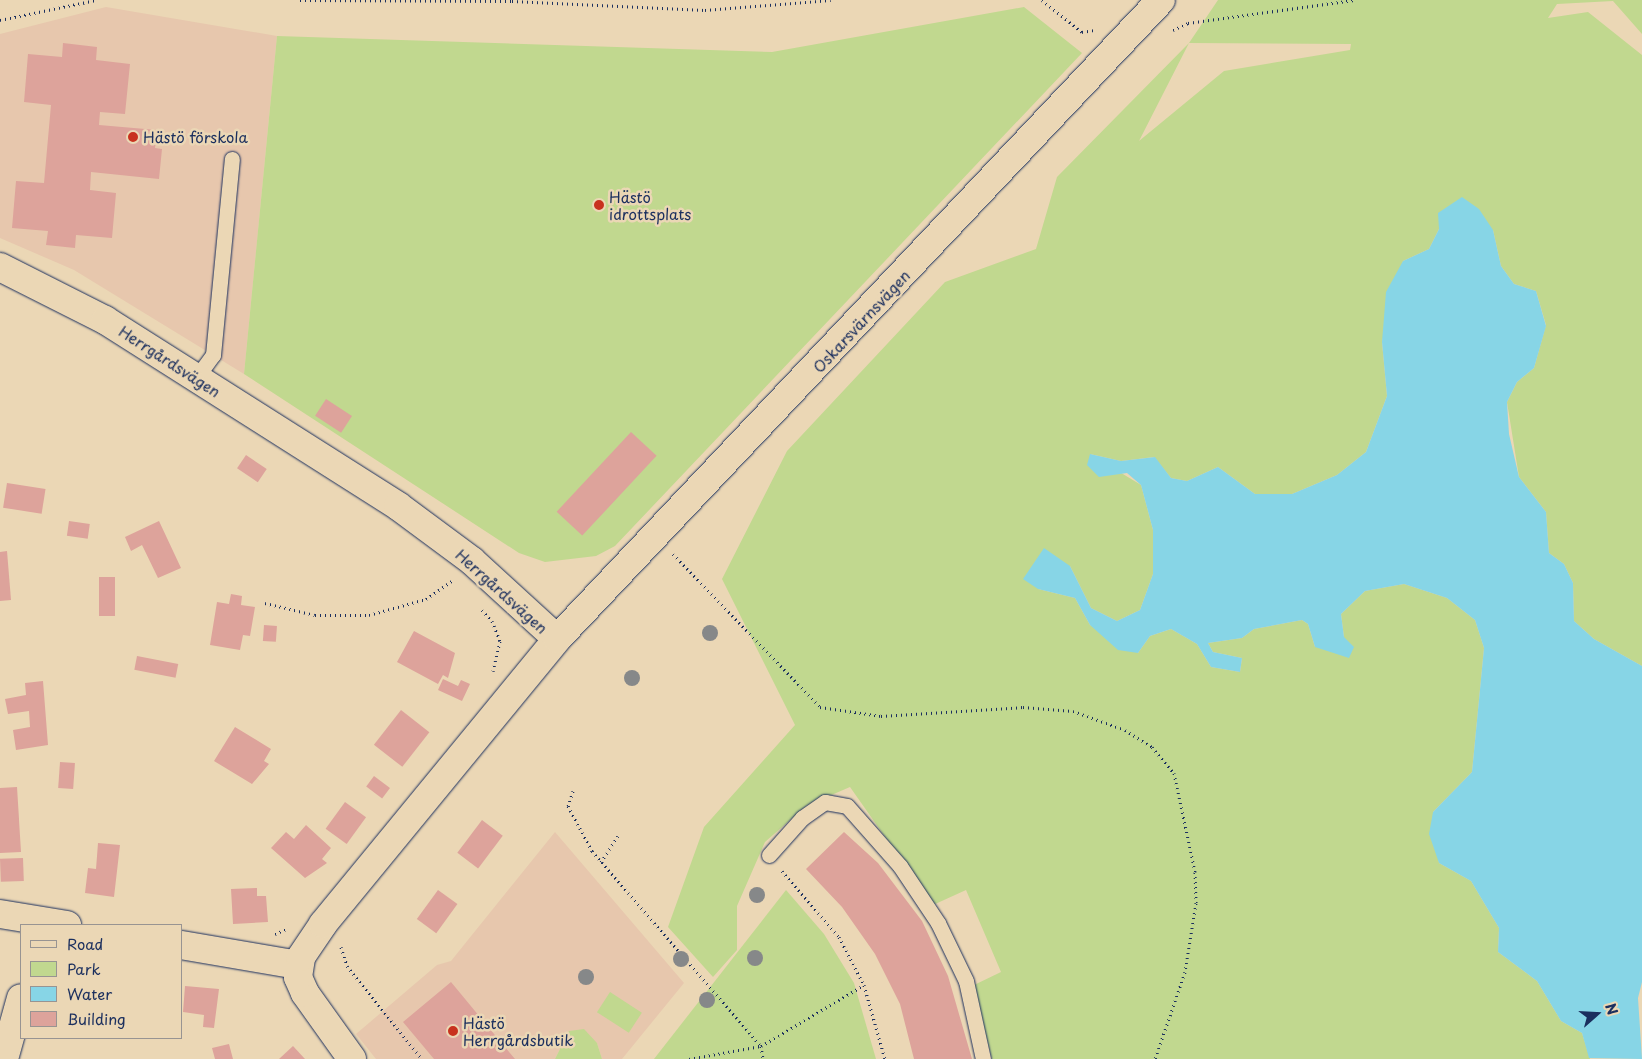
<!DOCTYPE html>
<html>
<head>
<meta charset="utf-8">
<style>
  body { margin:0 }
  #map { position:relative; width:1642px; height:1059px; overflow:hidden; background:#ebd7b5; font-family:"Playpen Sans",sans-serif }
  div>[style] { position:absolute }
  .built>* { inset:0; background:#e7c7ad }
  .green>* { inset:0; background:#c1d88f; transform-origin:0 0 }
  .water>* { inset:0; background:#87d5e6 }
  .building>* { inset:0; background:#dda39b; transform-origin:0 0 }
  .path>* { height:3px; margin-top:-1.5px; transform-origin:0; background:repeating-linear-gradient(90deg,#1b2f5e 0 1px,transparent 0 5px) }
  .roads { filter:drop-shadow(0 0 1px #1b2f5e) drop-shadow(0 0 1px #1b2f5e) }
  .service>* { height:15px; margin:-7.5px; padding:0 7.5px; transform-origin:7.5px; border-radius:7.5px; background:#ebd7b5 }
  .minor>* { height:28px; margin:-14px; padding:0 14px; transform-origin:14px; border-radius:14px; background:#ebd7b5 }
  .tertiary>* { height:28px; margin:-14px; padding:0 14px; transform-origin:14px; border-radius:14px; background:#ebd7b5 }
  .trees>* { width:16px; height:16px; margin:-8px; border-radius:50%; background:#868889 }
  .dots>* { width:14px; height:14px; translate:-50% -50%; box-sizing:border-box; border:2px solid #ebd7b5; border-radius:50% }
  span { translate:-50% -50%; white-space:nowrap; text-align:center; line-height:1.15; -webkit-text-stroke:5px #ebd7b5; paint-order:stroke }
  .poi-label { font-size:15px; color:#1b2f5e }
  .left { translate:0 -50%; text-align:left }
  .street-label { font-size:15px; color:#1b2f5e }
  .legend { position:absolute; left:20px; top:924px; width:162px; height:115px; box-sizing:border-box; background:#ebd7b5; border:1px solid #989492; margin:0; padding:6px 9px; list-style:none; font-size:15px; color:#1b2f5e }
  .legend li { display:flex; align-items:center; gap:10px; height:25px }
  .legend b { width:25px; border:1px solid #989492 }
  .north { position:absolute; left:1572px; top:989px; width:50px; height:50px; -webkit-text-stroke:4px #ebd7b5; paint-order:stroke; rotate:71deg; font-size:14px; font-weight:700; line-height:20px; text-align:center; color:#1b2f5e }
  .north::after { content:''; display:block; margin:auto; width:18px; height:22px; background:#1b2f5e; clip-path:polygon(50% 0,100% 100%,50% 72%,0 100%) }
</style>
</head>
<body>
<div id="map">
  <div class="built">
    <i style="clip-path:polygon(106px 7px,277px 36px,244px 374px,74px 270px,0 238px,0 34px)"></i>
    <i style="clip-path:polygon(555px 832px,684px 983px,622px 1059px,602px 1059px,597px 1043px,569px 1031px,555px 1059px,376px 1059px,356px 1034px,437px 965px,451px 961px)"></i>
  </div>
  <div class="green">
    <i style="clip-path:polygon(evenodd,1218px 0,1642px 0,1642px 34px,1613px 1px,1557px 4px,1548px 18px,1588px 12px,1642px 55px,1642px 666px,1594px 639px,1574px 621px,1573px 583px,1564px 564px,1549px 553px,1546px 512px,1519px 477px,1507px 402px,1517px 382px,1534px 368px,1546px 325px,1536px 291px,1514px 284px,1501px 266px,1493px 230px,1439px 229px,1429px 249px,1403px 261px,1382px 342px,1387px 396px,1366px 452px,1337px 475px,1292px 494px,1255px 494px,1218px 467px,1187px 481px,1171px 478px,1154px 457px,1121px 461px,1090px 454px,1141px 485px,1153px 530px,1153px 574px,1140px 610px,1117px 621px,1091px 608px,1070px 566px,1038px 589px,1075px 598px,1090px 625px,1138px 653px,1150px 636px,1171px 629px,1197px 644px,1211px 667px,1240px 672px,1242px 658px,1213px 652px,1208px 643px,1242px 638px,1254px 629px,1302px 620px,1308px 624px,1315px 647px,1344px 637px,1341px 614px,1365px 591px,1404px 584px,1447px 598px,1475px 620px,1484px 648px,1472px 772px,1433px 812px,1439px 863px,1471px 881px,1499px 928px,1498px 952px,1537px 981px,1561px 1021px,1582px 1033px,1590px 1059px,992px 1059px,972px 986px,1001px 972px,966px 890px,933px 905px,850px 787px,806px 806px,765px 842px,737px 906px,737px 950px,713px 977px,668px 927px,704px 827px,795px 725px,722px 579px,787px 451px,945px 282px,1036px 249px,1057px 177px,1189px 43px,1218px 0,1189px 43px,1350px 44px,1351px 44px,1350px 50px,1224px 71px,1139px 141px,1189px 43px)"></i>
    <i style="clip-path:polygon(1024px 7px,1082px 53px,615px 546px,596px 556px,545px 562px,519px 553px,244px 374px,277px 36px,772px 52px)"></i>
    <i style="clip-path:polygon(786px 890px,824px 934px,854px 983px,876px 1059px,654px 1059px)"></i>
    <i style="left:610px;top:992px;width:38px;height:24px;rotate:33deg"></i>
    <i style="clip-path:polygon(584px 1029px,597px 1043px,602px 1059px,555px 1059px,569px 1031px)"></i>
  </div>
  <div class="water">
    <i style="clip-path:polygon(1462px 197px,1479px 209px,1493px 230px,1501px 266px,1514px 284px,1536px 291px,1546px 326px,1534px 368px,1517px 382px,1507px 402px,1509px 434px,1519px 477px,1546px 512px,1549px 553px,1564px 564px,1573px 583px,1574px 621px,1594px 639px,1642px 666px,1642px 982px,1638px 998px,1642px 1059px,1589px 1058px,1582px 1033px,1561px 1021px,1537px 981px,1498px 952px,1499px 928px,1471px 881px,1439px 863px,1429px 834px,1433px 812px,1472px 772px,1484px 648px,1475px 620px,1447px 598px,1404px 584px,1365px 591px,1341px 614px,1344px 637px,1354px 647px,1349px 658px,1315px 647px,1308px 624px,1302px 620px,1254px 629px,1242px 638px,1208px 643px,1213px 652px,1242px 658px,1240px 672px,1211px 667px,1197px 644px,1171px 629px,1150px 636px,1138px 653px,1118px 650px,1090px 625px,1075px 598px,1038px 589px,1023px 579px,1044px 548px,1070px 566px,1091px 608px,1117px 621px,1140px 610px,1153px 574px,1153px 530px,1141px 485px,1127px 473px,1099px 477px,1087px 465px,1090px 454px,1121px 461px,1155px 457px,1171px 478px,1187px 481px,1218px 467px,1255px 494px,1292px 494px,1337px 475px,1366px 452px,1387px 396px,1382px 342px,1386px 292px,1403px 261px,1429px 249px,1439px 229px,1438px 213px)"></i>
  </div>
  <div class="building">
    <i style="clip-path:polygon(63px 43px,97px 47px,96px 60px,130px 64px,125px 114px,100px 112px,99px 125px,157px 130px,155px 148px,162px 149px,159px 179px,91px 172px,90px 190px,116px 193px,112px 238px,76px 235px,75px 248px,46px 245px,48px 231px,12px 228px,16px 181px,44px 183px,51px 105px,24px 102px,28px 54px,62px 57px)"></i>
    <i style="left:326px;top:399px;width:31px;height:20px;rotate:33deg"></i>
    <i style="left:631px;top:432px;width:35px;height:109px;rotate:43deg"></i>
    <i style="left:246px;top:455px;width:25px;height:16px;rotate:34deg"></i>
    <i style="left:7px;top:483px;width:39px;height:25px;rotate:9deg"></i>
    <i style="left:69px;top:521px;width:21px;height:15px;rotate:8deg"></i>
    <i style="clip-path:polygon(159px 521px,181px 568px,158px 578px,142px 545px,131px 551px,125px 537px)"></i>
    <i style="clip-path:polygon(7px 551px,11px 600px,0 601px,0 552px)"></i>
    <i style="left:99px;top:577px;width:16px;height:39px"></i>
    <i style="clip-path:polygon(231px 594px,242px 596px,241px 605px,255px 607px,250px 636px,243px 635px,240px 650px,210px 645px,217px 602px,229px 604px)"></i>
    <i style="left:264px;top:625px;width:13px;height:16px;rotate:4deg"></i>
    <i style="clip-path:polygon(414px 631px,455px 653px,448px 678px,443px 675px,438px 684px,397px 662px)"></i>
    <i style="left:137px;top:656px;width:42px;height:14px;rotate:11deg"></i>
    <i style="clip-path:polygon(443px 679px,458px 686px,461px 680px,470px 684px,462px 701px,438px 690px)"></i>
    <i style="clip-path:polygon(43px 681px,48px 745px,16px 750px,13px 730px,30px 727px,29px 711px,8px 714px,5px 699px,26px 695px,25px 683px)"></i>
    <i style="left:401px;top:710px;width:36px;height:44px;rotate:38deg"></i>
    <i style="clip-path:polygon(235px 727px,271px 749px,264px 761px,269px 764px,252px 784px,214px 761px)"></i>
    <i style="left:60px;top:762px;width:15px;height:26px;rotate:4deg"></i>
    <i style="left:374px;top:776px;width:20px;height:13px;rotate:37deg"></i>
    <i style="clip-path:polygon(17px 787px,21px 852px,0 853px,0 788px)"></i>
    <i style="left:345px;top:802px;width:26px;height:33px;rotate:36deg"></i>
    <i style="left:482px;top:820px;width:26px;height:41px;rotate:37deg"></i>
    <i style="clip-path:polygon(306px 825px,331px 848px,322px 859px,327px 863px,305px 878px,271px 848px,286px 832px,294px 839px)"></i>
    <i style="clip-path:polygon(844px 832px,878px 863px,922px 921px,948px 976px,972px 1059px,914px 1059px,900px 1004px,875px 954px,842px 907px,806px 869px)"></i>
    <i style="clip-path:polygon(98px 843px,120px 845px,114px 897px,85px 893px,88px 868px,96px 869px)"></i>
    <i style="left:23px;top:858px;width:23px;height:23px;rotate:88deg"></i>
    <i style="clip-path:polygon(257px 888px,257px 896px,266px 896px,268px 922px,233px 924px,231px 889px)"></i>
    <i style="left:438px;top:890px;width:24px;height:36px;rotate:36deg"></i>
    <i style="clip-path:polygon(451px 982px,499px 1040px,515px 1059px,434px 1059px,403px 1022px)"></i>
    <i style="clip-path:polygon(185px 986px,219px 989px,214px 1028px,203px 1027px,204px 1015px,183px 1012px)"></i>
    <i style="clip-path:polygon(229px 1044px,233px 1059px,215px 1059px,212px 1048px)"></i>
    <i style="clip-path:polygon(293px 1046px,305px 1059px,279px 1059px)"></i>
  </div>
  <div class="path">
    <i style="left:300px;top:0;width:212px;rotate:0.3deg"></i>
    <i style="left:512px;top:1px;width:193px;rotate:2.7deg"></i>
    <i style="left:705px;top:10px;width:126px;rotate:-4.5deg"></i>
    <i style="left:1042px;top:0;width:51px;rotate:38.7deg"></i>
    <i style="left:1082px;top:32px;width:12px;rotate:-9deg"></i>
    <i style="left:0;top:20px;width:98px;rotate:-11.8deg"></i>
    <i style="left:1173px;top:30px;width:17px;rotate:-25deg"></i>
    <i style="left:1188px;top:23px;width:168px;rotate:-7.9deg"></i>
    <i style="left:673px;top:554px;width:212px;rotate:46.1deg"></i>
    <i style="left:820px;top:707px;width:62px;rotate:8.4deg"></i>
    <i style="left:881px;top:716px;width:142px;rotate:-3.6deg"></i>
    <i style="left:1023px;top:707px;width:50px;rotate:4.6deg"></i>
    <i style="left:1073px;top:711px;width:55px;rotate:20.1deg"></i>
    <i style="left:1125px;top:730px;width:32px;rotate:32deg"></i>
    <i style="left:1152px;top:747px;width:34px;rotate:50deg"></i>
    <i style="left:1174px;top:773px;width:101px;rotate:78deg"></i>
    <i style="left:1195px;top:872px;width:31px;rotate:88deg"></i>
    <i style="left:1196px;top:903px;width:70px;rotate:99.1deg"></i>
    <i style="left:1185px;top:972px;width:92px;rotate:109deg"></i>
    <i style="left:265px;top:603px;width:51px;rotate:13.5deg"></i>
    <i style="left:315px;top:615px;width:54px"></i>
    <i style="left:369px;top:615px;width:59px;rotate:-15.7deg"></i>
    <i style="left:426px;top:599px;width:32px;rotate:-35deg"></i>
    <i style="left:482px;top:610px;width:15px;rotate:48deg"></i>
    <i style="left:492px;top:621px;width:22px;rotate:68deg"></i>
    <i style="left:500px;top:641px;width:31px;rotate:103deg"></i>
    <i style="left:573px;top:791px;width:16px;rotate:108deg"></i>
    <i style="left:568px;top:806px;width:51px;rotate:61.9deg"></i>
    <i style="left:592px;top:851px;width:258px;rotate:49.1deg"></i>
    <i style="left:761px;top:1046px;width:13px;rotate:81deg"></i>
    <i style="left:601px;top:862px;width:31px;rotate:-57deg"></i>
    <i style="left:782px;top:871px;width:87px;rotate:49.2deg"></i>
    <i style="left:839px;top:937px;width:54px;rotate:62.5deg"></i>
    <i style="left:864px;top:985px;width:77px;rotate:74.2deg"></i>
    <i style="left:275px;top:934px;width:12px;rotate:-24deg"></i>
    <i style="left:341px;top:947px;width:20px;rotate:72deg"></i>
    <i style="left:347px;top:966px;width:119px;rotate:51.1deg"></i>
    <i style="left:689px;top:1059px;width:73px;rotate:-10.2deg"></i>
    <i style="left:761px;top:1046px;width:120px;rotate:-30.6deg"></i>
  </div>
  <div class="roads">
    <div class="service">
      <i style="left:196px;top:378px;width:29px;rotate:-54deg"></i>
      <i style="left:213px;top:355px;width:197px;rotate:-84.5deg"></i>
      <i style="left:769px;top:855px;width:50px;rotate:-48.3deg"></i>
      <i style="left:802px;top:818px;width:28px;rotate:-35deg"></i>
      <i style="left:825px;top:802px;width:22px;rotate:10deg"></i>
      <i style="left:847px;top:806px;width:80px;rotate:48.5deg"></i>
      <i style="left:900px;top:866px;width:69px;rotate:56.3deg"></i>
      <i style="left:938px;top:923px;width:64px;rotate:64.2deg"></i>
      <i style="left:966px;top:981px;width:80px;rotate:77.7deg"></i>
    </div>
    <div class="minor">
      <i style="left:0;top:914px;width:68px;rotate:9.3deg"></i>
      <i style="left:181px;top:945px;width:119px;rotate:9.7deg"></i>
      <i style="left:4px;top:1059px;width:63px;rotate:-74.4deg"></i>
    </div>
    <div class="tertiary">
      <i style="left:0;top:267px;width:118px;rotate:26.8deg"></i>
      <i style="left:105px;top:320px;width:347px;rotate:32.4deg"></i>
      <i style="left:398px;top:506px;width:92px;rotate:36.6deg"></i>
      <i style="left:472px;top:561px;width:115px;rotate:42.5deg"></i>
      <i style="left:352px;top:1059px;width:81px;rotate:-125.5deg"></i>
      <i style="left:305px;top:993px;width:17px;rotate:-114deg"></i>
      <i style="left:298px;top:977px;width:20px;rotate:-81deg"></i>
      <i style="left:301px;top:957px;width:40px;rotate:-56deg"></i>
      <i style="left:323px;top:924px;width:369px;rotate:-50.6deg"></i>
      <i style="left:557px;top:639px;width:879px;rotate:-46.61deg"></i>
    </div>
  </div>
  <div class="trees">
    <i style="left:710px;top:633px"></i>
    <i style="left:632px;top:678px"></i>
    <i style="left:757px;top:895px"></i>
    <i style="left:755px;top:958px"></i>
    <i style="left:681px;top:959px"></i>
    <i style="left:586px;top:977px"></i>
    <i style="left:707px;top:1000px"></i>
  </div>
  <div class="dots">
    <i style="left:133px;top:137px;background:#c8321e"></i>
    <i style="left:599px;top:205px;background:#c8321e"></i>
    <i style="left:453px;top:1031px;background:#c8321e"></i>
  </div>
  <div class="poi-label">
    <span class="left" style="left:143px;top:137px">Hästö förskola</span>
    <span class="left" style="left:609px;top:205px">Hästö<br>idrottsplats</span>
    <span class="left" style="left:463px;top:1031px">Hästö<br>Herrgårdsbutik</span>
  </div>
  <div class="street-label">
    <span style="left:861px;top:321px;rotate:-47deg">Oskarsvärnsvägen</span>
    <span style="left:170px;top:361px;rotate:33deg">Herrgårdsvägen</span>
    <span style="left:502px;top:591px;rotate:42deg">Herrgårdsvägen</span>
  </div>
  <ul class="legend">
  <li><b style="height:6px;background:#ebd7b5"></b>Road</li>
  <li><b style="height:14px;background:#c1d88f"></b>Park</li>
  <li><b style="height:14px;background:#87d5e6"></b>Water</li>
  <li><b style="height:14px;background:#dda39b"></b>Building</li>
  </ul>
  <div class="north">N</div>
</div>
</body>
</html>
